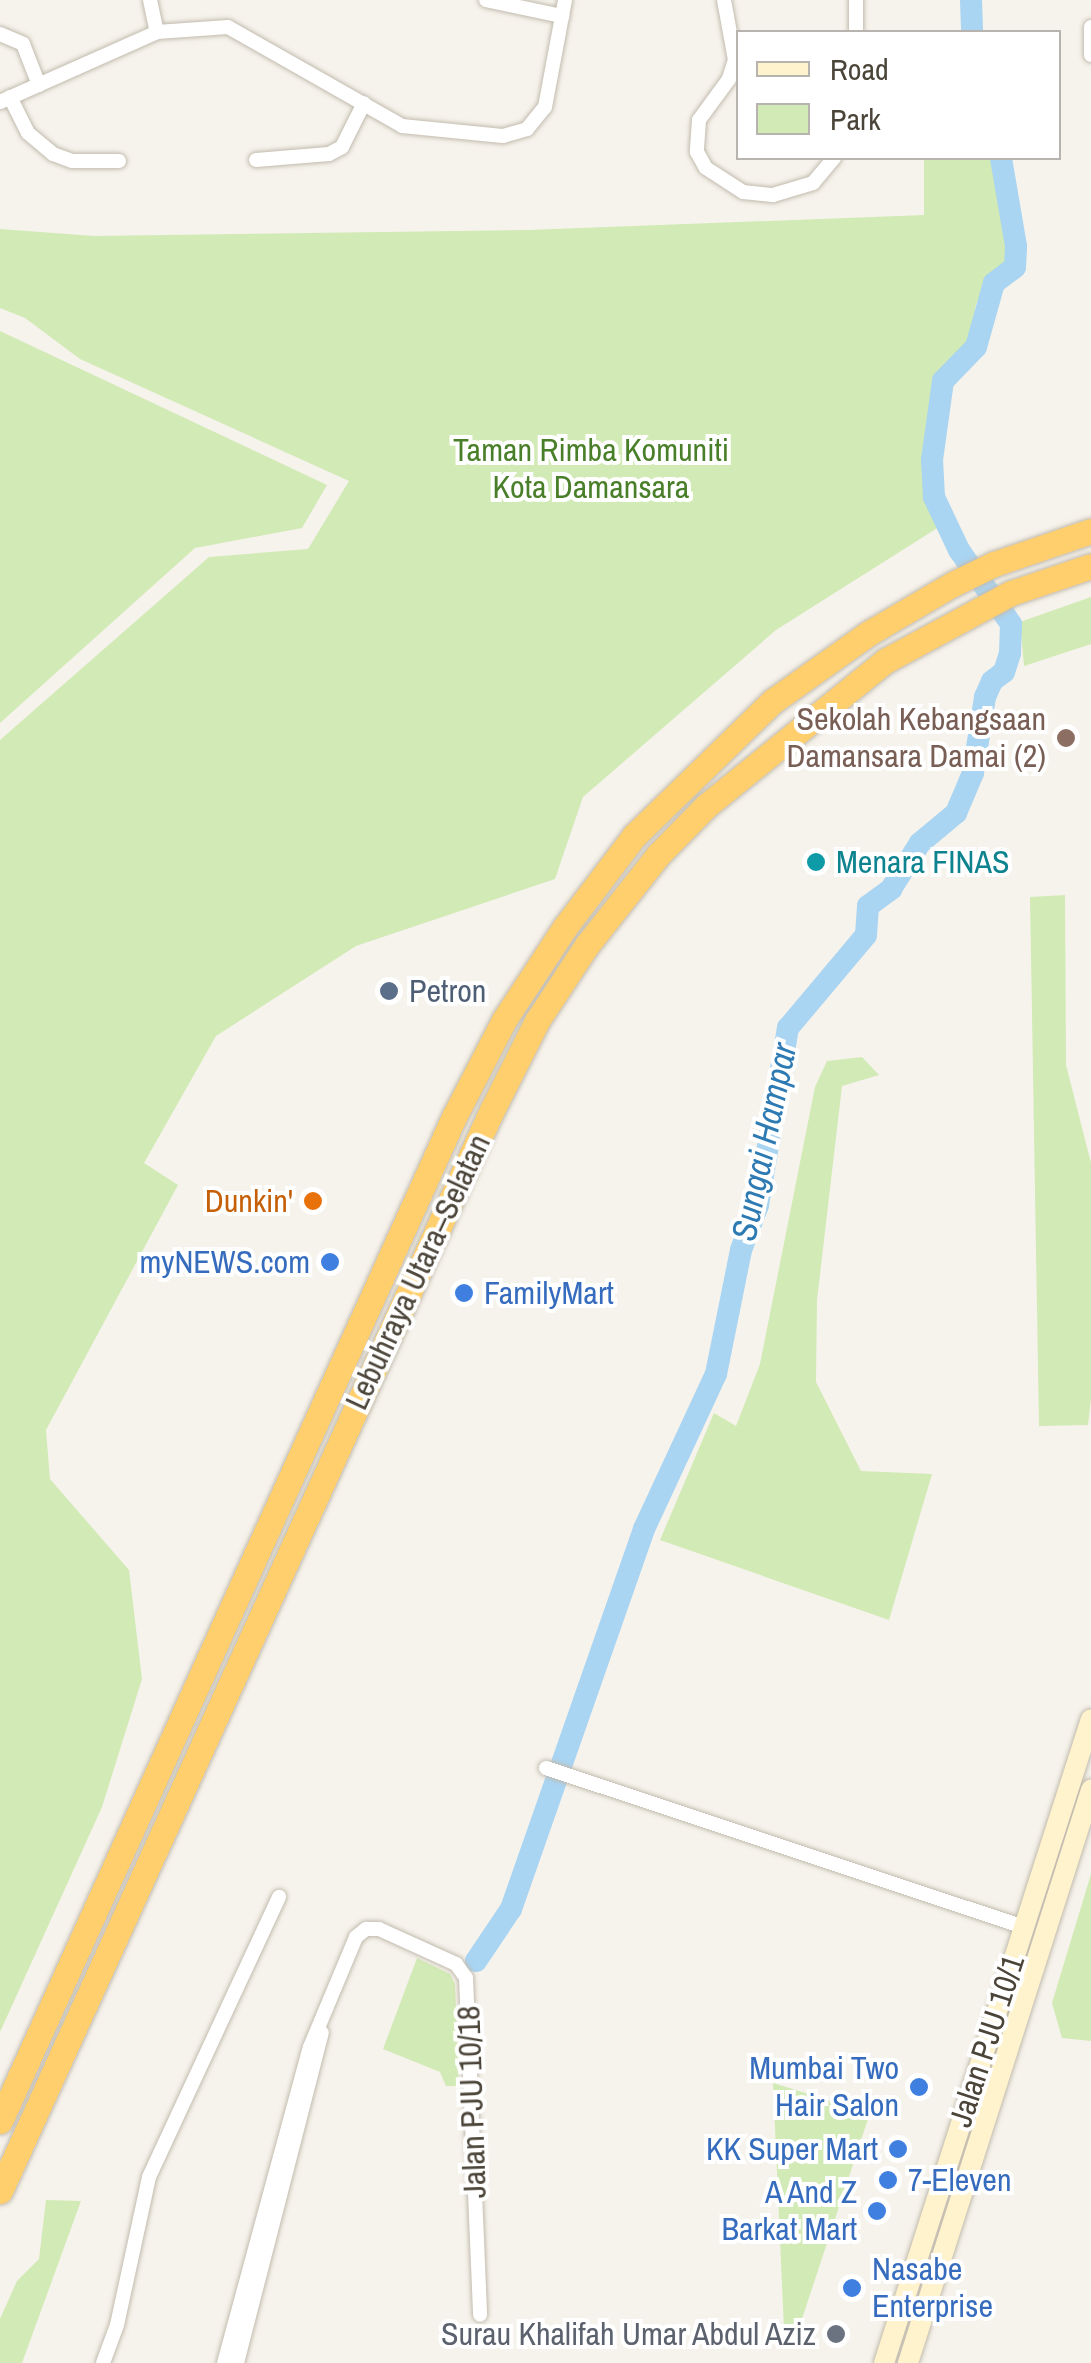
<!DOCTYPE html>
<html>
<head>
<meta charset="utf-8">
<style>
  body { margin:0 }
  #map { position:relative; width:1091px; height:2363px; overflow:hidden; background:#f6f3ec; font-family:"Archivo Narrow",sans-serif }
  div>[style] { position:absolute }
  .green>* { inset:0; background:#d2eab5 }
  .river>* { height:22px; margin:-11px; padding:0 11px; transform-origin:11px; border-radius:11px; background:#a9d4f2 }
  .roads { filter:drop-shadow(0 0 2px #c2bbae) drop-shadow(0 0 2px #c2bbae) }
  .street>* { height:14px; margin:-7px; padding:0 7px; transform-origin:7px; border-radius:7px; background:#fff }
  .secondary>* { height:20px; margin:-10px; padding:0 10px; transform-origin:10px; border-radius:10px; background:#fff3cd }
  .highway>* { height:25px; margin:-12.5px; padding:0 12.5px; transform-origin:12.5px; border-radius:12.5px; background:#ffcf6e }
  .dots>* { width:28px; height:28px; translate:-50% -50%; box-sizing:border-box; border:5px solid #fff; border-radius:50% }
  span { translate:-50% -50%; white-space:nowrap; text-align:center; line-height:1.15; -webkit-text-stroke:8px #fff; paint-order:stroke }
  .park-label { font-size:32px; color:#4a7f2a }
  .education-label { font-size:32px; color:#785e54 }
  .right { translate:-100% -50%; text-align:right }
  .culture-label { font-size:32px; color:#0d838f }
  .left { translate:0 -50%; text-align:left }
  .service-label { font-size:32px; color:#4e5e75 }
  .food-label { font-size:32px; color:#c56008 }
  .shop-label { font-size:32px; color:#366cbe }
  .street-label { font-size:32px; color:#4b4439 }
  .worship-label { font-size:32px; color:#5b616d }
  .water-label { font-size:35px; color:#2e7ab2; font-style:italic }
  .legend { position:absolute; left:736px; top:30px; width:325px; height:130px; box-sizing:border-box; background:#fff; border:2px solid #b7b4b0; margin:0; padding:12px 18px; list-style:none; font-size:30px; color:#4b4439 }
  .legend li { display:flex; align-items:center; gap:20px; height:50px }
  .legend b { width:50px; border:2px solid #b7b4b0 }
</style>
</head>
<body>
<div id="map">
  <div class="green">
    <i style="clip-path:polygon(924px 158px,991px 158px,1007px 239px,1006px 265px,989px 279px,976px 304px,969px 343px,937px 380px,926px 461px,927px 499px,939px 527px,776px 630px,583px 797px,555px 879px,356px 946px,216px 1036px,144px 1163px,178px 1185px,46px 1430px,50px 1479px,129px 1570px,142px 1679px,102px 1807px,0 2032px,0 740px,209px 557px,308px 549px,349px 481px,80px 359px,25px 318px,0 308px,0 229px,94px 236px,528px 230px,924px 215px)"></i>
    <i style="clip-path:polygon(0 331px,327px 485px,302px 528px,195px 548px,0 723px)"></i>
    <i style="clip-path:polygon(1091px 597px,1091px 644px,1024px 666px,1020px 622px)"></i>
    <i style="clip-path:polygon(1065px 895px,1066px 1065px,1091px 1163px,1091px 1398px,1088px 1425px,1039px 1426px,1030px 897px)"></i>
    <i style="clip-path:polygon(862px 1057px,879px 1075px,842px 1086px,817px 1300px,816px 1382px,861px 1471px,932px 1474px,889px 1620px,660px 1540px,714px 1413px,736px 1426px,760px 1364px,815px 1087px,827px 1061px)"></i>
    <i style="clip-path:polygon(1091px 1874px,1091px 2041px,1062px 2038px,1052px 2003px)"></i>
    <i style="clip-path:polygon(417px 1958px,450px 1974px,455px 1984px,459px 2086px,446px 2086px,440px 2072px,383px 2049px)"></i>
    <i style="clip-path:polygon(773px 2083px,870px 2113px,798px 2331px,784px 2329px)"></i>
    <i style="clip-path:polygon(46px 2200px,81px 2201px,22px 2363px,0 2363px,0 2319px,17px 2281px,39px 2259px)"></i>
  </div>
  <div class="river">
    <i style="left:971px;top:0;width:32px;rotate:88deg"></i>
    <i style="left:476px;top:1961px;width:63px;rotate:-56.1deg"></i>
    <i style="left:511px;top:1909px;width:403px;rotate:-70.7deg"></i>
    <i style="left:644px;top:1529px;width:171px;rotate:-65.1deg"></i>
    <i style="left:716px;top:1374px;width:126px;rotate:-78.6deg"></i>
    <i style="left:741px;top:1250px;width:48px;rotate:-69.3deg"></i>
    <i style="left:758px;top:1205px;width:180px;rotate:-80.4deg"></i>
    <i style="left:788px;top:1028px;width:121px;rotate:-50deg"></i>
    <i style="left:866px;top:935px;width:29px;rotate:-86deg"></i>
    <i style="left:868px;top:906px;width:29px;rotate:-36deg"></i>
    <i style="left:891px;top:889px;width:54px;rotate:-57.8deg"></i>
    <i style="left:920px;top:843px;width:47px;rotate:-39.8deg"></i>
    <i style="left:956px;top:813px;width:43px;rotate:-67deg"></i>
    <i style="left:973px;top:773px;width:77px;rotate:-81deg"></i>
    <i style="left:985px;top:697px;width:17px;rotate:-66deg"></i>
    <i style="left:992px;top:681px;width:15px;rotate:-37deg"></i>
    <i style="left:1004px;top:672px;width:20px;rotate:-72deg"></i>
    <i style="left:1010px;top:653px;width:29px;rotate:-88deg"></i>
    <i style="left:1011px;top:624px;width:90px;rotate:-125.1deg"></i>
    <i style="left:959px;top:550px;width:59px;rotate:-115.3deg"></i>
    <i style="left:934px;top:497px;width:37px;rotate:-93deg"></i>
    <i style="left:932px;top:460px;width:80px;rotate:-82.1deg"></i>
    <i style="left:943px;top:381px;width:47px;rotate:-45.9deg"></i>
    <i style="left:976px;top:347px;width:66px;rotate:-74.3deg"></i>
    <i style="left:994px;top:283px;width:26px;rotate:-37deg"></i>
    <i style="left:1015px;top:267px;width:21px;rotate:-87deg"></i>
    <i style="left:1016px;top:246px;width:89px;rotate:-99.7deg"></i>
  </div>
  <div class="roads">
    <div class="street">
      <i style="left:150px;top:0;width:33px;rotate:78deg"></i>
      <i style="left:486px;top:0;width:78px;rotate:11.9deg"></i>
      <i style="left:724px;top:0;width:61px;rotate:79.6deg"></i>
      <i style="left:735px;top:60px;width:20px;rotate:108deg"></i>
      <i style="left:729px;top:79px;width:51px;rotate:126.2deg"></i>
      <i style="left:699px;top:120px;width:32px;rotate:94deg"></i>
      <i style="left:697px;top:152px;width:18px;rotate:61deg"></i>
      <i style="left:706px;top:168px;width:44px;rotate:33deg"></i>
      <i style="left:743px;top:192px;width:30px;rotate:6deg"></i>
      <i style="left:773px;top:195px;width:42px;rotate:-16.7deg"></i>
      <i style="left:813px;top:183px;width:33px;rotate:-50deg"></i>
      <i style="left:856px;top:0;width:32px;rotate:90deg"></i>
      <i style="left:1091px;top:27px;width:28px;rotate:90deg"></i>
      <i style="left:0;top:34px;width:25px;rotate:23deg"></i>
      <i style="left:23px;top:44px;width:44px;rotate:68.7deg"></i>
      <i style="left:10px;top:97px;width:40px;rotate:63.4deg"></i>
      <i style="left:28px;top:133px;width:33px;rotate:40deg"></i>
      <i style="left:53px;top:154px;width:20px;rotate:20deg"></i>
      <i style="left:72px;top:161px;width:47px"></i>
      <i style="left:0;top:102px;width:172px;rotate:-24deg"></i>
      <i style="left:157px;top:32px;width:71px;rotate:-4deg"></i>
      <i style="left:228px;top:27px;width:200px;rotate:29.6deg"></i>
      <i style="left:402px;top:126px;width:101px;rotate:5.7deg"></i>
      <i style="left:503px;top:136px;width:25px;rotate:-16deg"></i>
      <i style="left:527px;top:129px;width:28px;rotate:-51deg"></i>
      <i style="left:545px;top:107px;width:109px;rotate:-79.4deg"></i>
      <i style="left:256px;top:160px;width:73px;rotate:-4.7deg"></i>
      <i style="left:329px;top:154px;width:15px;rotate:-28deg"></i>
      <i style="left:342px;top:147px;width:49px;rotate:-63.4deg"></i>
      <i style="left:546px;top:1768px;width:504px;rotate:18.4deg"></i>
      <i style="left:103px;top:2363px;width:40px;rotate:-69.8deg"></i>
      <i style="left:117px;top:2325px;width:151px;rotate:-77.8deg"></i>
      <i style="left:149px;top:2177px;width:309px;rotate:-65.1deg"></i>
      <i style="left:224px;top:2363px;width:327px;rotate:-74.8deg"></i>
      <i style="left:310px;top:2047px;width:119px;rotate:-67.3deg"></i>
      <i style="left:356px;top:1937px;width:13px;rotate:-39deg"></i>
      <i style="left:366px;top:1929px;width:13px"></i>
      <i style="left:379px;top:1929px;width:85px;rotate:24.4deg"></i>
      <i style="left:456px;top:1964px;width:17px;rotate:54deg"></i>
      <i style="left:466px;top:1978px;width:337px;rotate:87.6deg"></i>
      <i style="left:237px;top:2363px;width:341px;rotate:-75.6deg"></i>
    </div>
    <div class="secondary">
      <i style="left:884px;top:2363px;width:676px;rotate:-72.18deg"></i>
      <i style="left:908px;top:2363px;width:602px;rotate:-72.29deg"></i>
    </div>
    <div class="highway">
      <i style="left:0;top:2121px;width:1102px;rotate:-65.67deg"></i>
      <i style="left:454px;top:1117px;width:109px;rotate:-62.7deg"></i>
      <i style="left:504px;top:1020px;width:111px;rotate:-56.7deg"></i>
      <i style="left:565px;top:927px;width:114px;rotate:-52.8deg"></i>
      <i style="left:634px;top:836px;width:194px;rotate:-44.2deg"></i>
      <i style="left:773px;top:701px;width:118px;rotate:-35.3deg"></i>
      <i style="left:869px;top:633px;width:97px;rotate:-30.3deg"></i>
      <i style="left:953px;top:584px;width:46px;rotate:-26deg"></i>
      <i style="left:994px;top:564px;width:102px;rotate:-18.8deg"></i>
      <i style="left:0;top:2191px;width:1188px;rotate:-65.53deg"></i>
      <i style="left:492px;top:1110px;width:100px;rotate:-63.2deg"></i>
      <i style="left:537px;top:1021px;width:91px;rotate:-56.7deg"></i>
      <i style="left:587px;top:945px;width:115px;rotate:-51.7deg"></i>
      <i style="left:658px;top:855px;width:69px;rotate:-45.6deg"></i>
      <i style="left:706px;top:806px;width:230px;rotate:-39deg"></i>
      <i style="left:885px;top:661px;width:143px;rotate:-28.4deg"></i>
      <i style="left:1011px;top:593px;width:84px;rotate:-18.6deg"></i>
    </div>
  </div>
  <div class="dots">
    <i style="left:1066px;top:738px;background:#8d6e63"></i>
    <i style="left:816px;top:862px;background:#0f9aa8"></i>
    <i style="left:389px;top:991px;background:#5c6f8a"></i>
    <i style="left:313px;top:1201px;background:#e8710a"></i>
    <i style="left:330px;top:1262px;background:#3f7fe0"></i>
    <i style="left:464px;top:1293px;background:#3f7fe0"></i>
    <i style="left:919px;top:2087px;background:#3f7fe0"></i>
    <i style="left:898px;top:2149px;background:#3f7fe0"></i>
    <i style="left:888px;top:2180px;background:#3f7fe0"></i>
    <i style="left:877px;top:2211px;background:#3f7fe0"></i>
    <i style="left:852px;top:2288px;background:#3f7fe0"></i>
    <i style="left:836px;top:2334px;background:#6b7280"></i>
  </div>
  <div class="park-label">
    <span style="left:591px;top:469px">Taman Rimba Komuniti<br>Kota Damansara</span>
  </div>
  <div class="education-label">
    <span class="right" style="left:1046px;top:738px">Sekolah Kebangsaan<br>Damansara Damai (2)</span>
  </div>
  <div class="culture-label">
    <span class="left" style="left:836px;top:862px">Menara FINAS</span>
  </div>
  <div class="service-label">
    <span class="left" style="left:409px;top:991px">Petron</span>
  </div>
  <div class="food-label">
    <span class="right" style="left:293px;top:1201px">Dunkin'</span>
  </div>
  <div class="shop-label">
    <span class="right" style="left:310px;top:1262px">myNEWS.com</span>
    <span class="left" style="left:484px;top:1293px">FamilyMart</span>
    <span class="right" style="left:899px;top:2087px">Mumbai Two<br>Hair Salon</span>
    <span class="right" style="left:878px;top:2149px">KK Super Mart</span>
    <span class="left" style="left:908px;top:2180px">7-Eleven</span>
    <span class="right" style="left:857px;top:2211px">A And Z<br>Barkat Mart</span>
    <span class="left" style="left:872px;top:2288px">Nasabe<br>Enterprise</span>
  </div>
  <div class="street-label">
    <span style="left:418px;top:1272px;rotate:-65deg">Lebuhraya Utara–Selatan</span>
    <span style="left:987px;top:2041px;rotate:-72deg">Jalan PJU 10/1</span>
    <span style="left:472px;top:2102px;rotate:-92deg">Jalan PJU 10/18</span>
  </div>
  <div class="worship-label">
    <span class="right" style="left:816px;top:2334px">Surau Khalifah Umar Abdul Aziz</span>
  </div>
  <div class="water-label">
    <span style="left:764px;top:1142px;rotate:-78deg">Sungai Hampar</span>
  </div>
  <ul class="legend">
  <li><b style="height:12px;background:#fff3cd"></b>Road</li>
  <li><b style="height:28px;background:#d2eab5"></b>Park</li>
  </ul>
</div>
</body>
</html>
